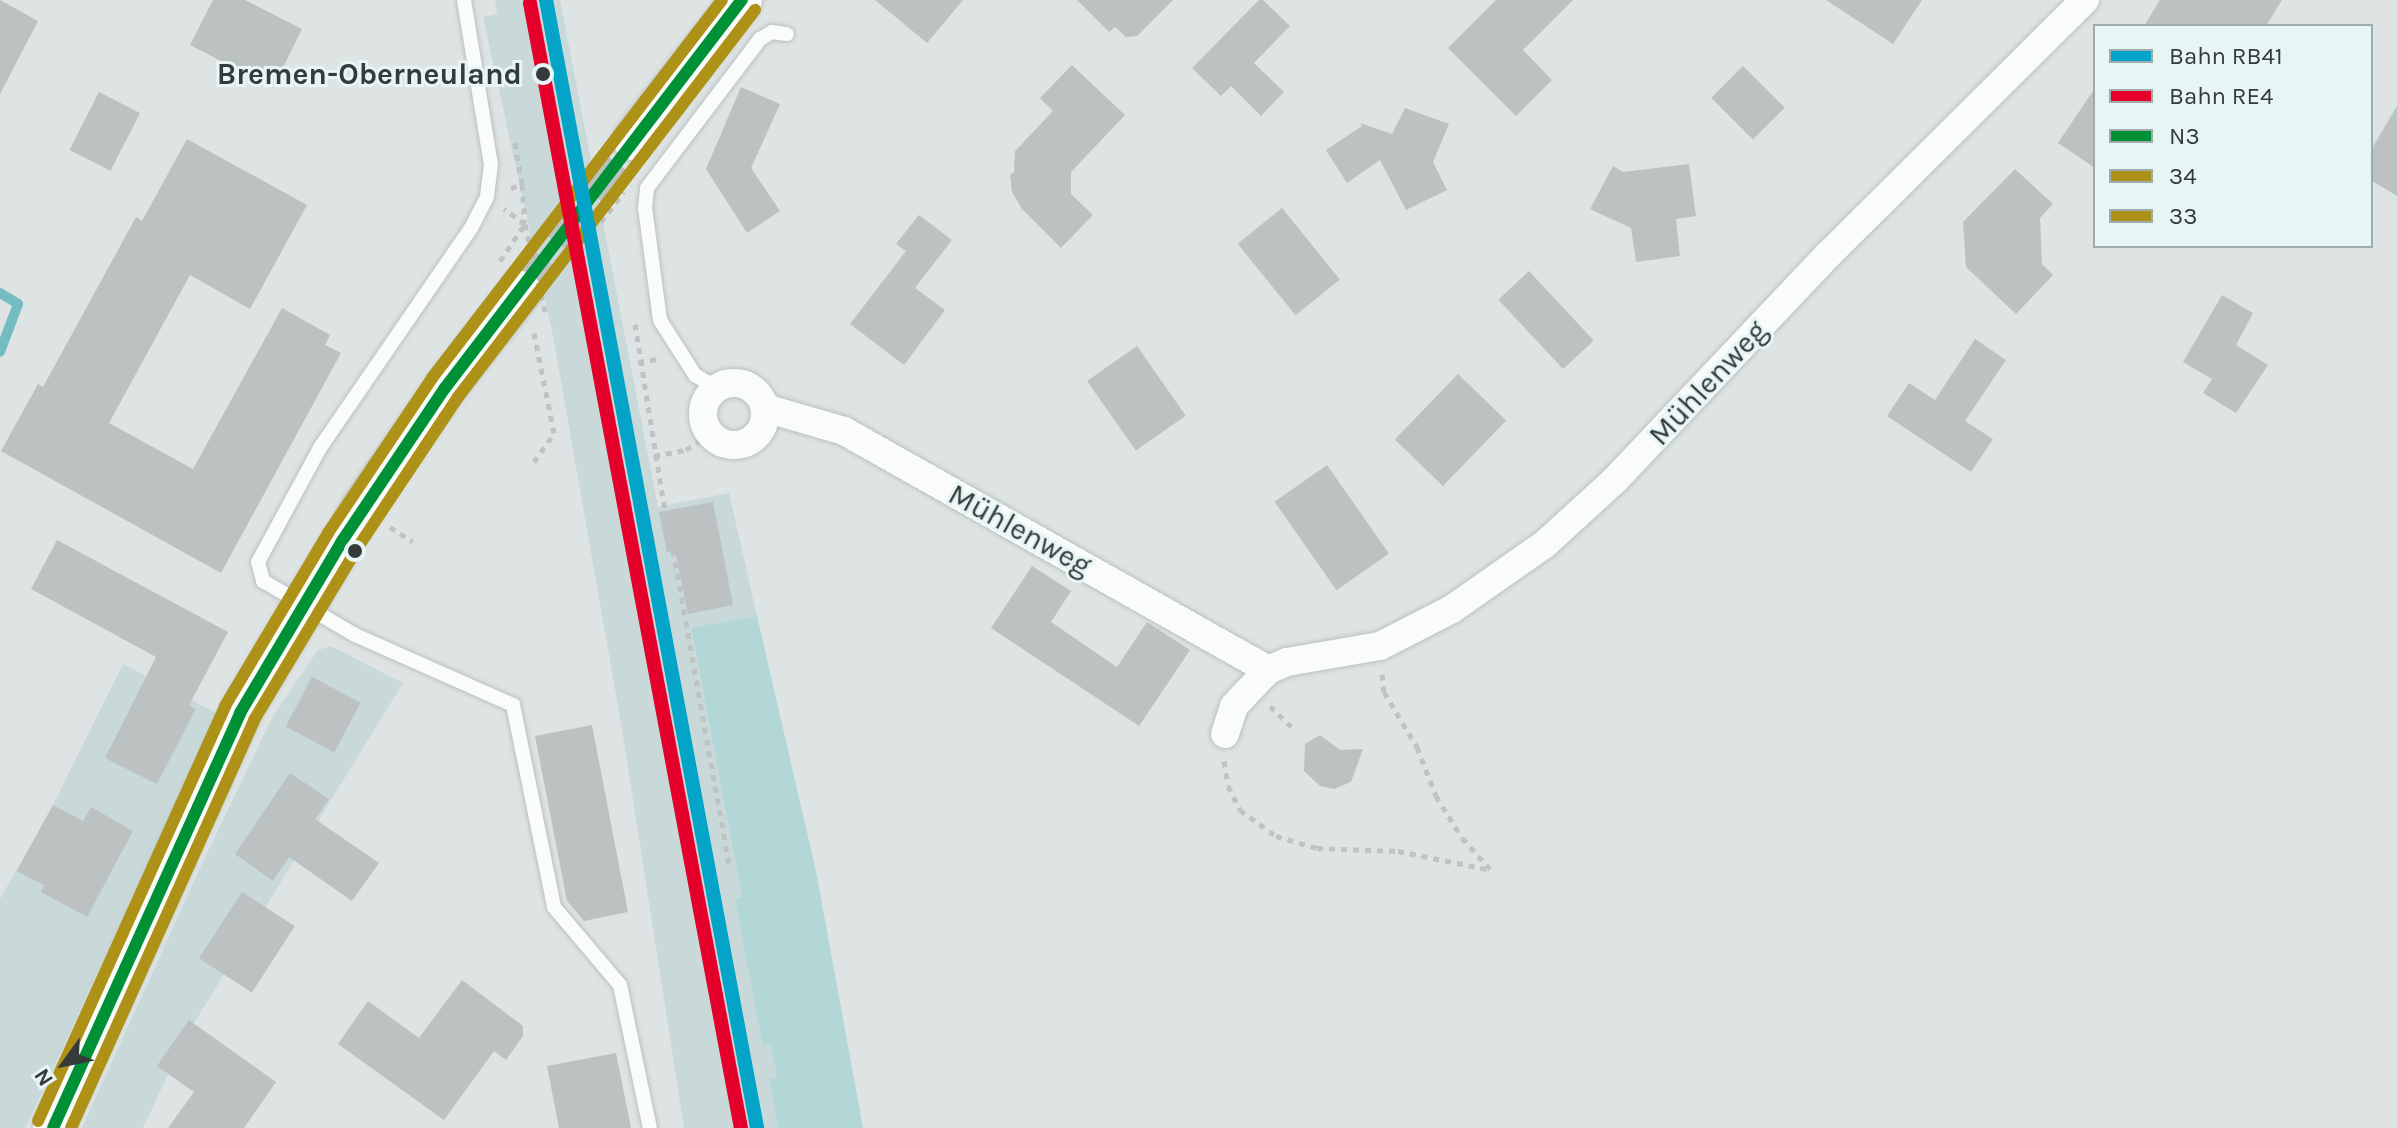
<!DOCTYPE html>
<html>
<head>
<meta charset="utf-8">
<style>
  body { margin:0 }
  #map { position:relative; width:2397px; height:1128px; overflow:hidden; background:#dee4e4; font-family:Karla,sans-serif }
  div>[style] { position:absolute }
  .built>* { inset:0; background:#c9d8d8 }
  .green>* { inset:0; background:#b3d6d7 }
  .stream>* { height:10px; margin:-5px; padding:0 5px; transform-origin:5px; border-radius:5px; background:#74bcbf }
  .building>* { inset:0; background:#bcc1c1; transform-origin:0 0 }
  .secondary-tunnel>* { height:40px; margin-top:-20px; transform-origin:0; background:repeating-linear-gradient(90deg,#bcc2c2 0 40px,transparent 0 60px) }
  .path>* { height:5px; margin-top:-2.5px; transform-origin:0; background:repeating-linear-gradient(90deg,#c0c3c3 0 6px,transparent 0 12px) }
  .roads { filter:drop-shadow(0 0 2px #bbc1c1) drop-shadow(0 0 2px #bbc1c1) }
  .lane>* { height:14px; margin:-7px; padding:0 7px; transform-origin:7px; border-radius:7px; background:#fafbfb }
  .street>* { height:28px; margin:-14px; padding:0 14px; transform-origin:14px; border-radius:14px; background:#fafbfb }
  .street>.ring { margin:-14px; padding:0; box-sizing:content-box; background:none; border:28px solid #fafbfb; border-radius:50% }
  .secondary>* { height:40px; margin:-20px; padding:0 20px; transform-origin:20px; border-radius:20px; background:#fafbfb }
  .path-bridge>* { height:5px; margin-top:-2.5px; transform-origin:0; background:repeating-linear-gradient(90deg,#c0c3c3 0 6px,transparent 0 12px) }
  .bus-1>* { height:12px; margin:-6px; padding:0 6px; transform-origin:6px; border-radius:6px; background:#009035 }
  .bus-2>* { height:12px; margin:-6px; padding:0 6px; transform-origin:6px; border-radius:6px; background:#ae9218 }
  .bus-3>* { height:12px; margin:-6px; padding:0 6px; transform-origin:6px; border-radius:6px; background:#ae9218 }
  .rail-1>* { height:14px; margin:-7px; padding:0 7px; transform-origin:7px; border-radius:7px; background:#03a4c7 }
  .rail-2>* { height:14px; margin:-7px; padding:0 7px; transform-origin:7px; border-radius:7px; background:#e4002b }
  .dots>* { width:22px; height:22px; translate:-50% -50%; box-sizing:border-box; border:4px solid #e7f5f5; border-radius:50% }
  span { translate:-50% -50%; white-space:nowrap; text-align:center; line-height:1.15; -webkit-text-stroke:6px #e7f5f5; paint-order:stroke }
  .stop-label { font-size:30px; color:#353b3b; font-weight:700 }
  .right { translate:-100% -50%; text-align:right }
  .street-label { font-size:30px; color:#353b3b }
  .legend { position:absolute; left:2093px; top:24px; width:280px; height:224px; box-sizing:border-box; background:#e7f5f5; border:2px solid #a0abab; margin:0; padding:10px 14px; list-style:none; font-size:24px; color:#353b3b }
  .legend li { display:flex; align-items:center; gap:16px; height:40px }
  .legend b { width:40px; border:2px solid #a0abab }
  .north { position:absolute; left:24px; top:1024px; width:80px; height:80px; -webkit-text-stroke:6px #e7f5f5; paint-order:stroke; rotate:237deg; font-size:22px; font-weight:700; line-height:32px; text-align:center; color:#353b3b }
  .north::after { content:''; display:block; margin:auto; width:28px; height:36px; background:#353b3b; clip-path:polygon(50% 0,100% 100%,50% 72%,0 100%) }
</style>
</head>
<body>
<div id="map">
  <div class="built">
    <i style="clip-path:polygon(495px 0,560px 0,658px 507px,729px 493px,757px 616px,691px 629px,742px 897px,736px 899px,764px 1045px,771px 1044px,777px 1077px,769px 1080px,778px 1128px,684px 1128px,622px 729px,553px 336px,483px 17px,497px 14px)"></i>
    <i style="clip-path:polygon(331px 646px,403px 683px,186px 1036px,143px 1128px,82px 1128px,205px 857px,273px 716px,318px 650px)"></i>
    <i style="clip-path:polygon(123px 664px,218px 714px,25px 1128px,0 1128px,0 899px,53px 805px)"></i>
  </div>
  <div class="green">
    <i style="clip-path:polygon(757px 616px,816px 871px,863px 1128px,778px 1128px,769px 1079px,777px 1077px,771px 1045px,763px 1046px,735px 899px,742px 897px,691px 628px)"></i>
  </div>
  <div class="stream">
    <i style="left:0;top:293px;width:21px;rotate:31deg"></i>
    <i style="left:18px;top:304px;width:51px;rotate:110.6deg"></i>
  </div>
  <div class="building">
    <i style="clip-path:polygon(0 0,38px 21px,0 94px)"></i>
    <i style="clip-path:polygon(213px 0,245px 0,302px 29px,273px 88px,190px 45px)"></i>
    <i style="clip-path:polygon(875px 0,963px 0,927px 43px)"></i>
    <i style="clip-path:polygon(1077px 0,1173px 0,1137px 36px,1126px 37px,1115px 27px,1109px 32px)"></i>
    <i style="clip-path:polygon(1259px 0,1263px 0,1290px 26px,1254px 63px,1284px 92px,1261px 116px,1231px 86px,1221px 96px,1192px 68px)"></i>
    <i style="clip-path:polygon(1496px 0,1573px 0,1523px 50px,1552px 80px,1516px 116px,1448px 48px)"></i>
    <i style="clip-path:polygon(1826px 0,1922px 0,1893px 44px)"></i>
    <i style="clip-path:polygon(2160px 0,2282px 0,2266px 26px,2144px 26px)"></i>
    <i style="clip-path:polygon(1072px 65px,1125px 115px,1071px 172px,1071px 194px,1093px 215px,1061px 248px,1022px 209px,1012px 192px,1010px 175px,1014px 172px,1015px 151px,1053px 111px,1040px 98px)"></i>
    <i style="left:1743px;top:66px;width:59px;height:45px;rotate:45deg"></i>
    <i style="clip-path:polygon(741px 87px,780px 104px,751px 168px,780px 211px,747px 233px,706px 169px)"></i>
    <i style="clip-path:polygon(2095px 88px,2095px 168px,2058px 143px)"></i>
    <i style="left:99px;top:92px;width:46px;height:65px;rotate:27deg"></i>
    <i style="clip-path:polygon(2397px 106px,2397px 196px,2371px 180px,2371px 150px)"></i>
    <i style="clip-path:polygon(1405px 108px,1449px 124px,1433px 162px,1447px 190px,1406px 210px,1380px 160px,1347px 183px,1326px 150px,1362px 126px,1360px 123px,1392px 134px)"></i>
    <i style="clip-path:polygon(187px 139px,307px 205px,250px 309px,190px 275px,109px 423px,193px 469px,282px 308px,330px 335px,325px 345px,341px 353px,221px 573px,1px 451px,38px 384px,43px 387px,136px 217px,142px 221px)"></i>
    <i style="clip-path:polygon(1689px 164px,1696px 216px,1676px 219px,1680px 256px,1636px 262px,1631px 228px,1590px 209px,1613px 166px,1623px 172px)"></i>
    <i style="clip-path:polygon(2015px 169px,2053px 204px,2040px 218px,2042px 264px,2053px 275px,2016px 314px,1966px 267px,1963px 222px)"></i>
    <i style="left:1282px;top:208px;width:92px;height:57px;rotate:51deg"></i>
    <i style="clip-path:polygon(919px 215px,952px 240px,915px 288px,945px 310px,904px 365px,850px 324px,906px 251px,896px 244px)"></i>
    <i style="left:1529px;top:271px;width:95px;height:42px;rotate:47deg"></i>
    <i style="clip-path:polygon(2222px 295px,2253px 313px,2236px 345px,2268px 365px,2236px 413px,2203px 393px,2212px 379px,2183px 362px)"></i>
    <i style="clip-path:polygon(1975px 339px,2006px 360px,1965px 421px,1993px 439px,1971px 472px,1887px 416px,1909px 383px,1935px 400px)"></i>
    <i style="left:1137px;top:346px;width:85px;height:61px;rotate:55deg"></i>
    <i style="left:1458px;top:374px;width:67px;height:91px;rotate:44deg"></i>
    <i style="left:1327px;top:465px;width:108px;height:64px;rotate:55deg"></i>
    <i style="clip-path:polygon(713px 502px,733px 605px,688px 614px,675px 550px,667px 552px,659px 512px)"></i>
    <i style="clip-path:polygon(57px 540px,228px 632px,189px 705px,196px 709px,157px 784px,105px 758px,156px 657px,31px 589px)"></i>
    <i style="clip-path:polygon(1032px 566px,1071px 591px,1051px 622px,1117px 667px,1147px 622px,1190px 650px,1139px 726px,991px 628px)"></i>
    <i style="left:312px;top:677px;width:55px;height:56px;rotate:28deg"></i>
    <i style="clip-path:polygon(592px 725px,628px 912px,584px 921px,567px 901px,535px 736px)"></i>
    <i style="clip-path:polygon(1320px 735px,1340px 750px,1363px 749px,1351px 782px,1334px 789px,1320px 786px,1304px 771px,1305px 744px)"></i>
    <i style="clip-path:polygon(290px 773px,329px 799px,315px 819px,379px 863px,352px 901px,289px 857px,273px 881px,235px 854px)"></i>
    <i style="clip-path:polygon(53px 805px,83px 821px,91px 807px,133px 831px,87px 917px,41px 892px,44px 885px,17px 871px)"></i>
    <i style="left:242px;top:892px;width:63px;height:79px;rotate:33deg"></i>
    <i style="clip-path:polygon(462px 980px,523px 1026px,523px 1036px,506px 1060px,494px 1051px,444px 1120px,338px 1044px,368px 1001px,419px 1038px)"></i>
    <i style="clip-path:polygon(189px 1020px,276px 1082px,244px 1128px,168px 1128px,194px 1092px,157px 1066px)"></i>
    <i style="clip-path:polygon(616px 1053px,631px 1128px,559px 1128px,547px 1066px)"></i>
  </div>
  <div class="secondary-tunnel">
    <i style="left:521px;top:291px;width:188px;rotate:-53.4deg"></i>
  </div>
  <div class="path">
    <i style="left:522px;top:184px;width:39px;rotate:86deg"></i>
    <i style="left:511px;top:188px;width:12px;rotate:-20deg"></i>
    <i style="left:522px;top:184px;width:46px;rotate:-100.1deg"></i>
    <i style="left:601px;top:222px;width:38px;rotate:-53deg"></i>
    <i style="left:500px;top:261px;width:45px;rotate:-56deg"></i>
    <i style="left:525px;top:224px;width:26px;rotate:-144deg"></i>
    <i style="left:635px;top:324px;width:189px;rotate:80.9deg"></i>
    <i style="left:638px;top:362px;width:19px;rotate:-9deg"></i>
    <i style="left:654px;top:456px;width:33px;rotate:-11deg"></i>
    <i style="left:686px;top:450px;width:29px;rotate:-34deg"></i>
    <i style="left:534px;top:462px;width:35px;rotate:-55deg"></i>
    <i style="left:554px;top:433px;width:102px;rotate:-101.3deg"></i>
    <i style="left:390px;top:527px;width:27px;rotate:33deg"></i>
    <i style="left:673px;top:550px;width:318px;rotate:79.9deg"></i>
    <i style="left:1382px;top:674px;width:18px;rotate:84deg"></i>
    <i style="left:1384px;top:692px;width:64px;rotate:59deg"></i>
    <i style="left:1417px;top:747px;width:53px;rotate:68.8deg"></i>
    <i style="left:1436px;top:796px;width:49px;rotate:58.2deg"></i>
    <i style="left:1462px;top:838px;width:42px;rotate:47.9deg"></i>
    <i style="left:1270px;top:706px;width:33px;rotate:44deg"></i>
    <i style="left:1224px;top:761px;width:25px;rotate:81deg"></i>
    <i style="left:1228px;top:786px;width:27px;rotate:63deg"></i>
    <i style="left:1240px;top:810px;width:44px;rotate:35.8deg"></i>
    <i style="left:1276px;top:836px;width:43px;rotate:16.3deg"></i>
    <i style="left:1317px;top:848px;width:81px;rotate:2.1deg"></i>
    <i style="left:1398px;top:851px;width:95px;rotate:11.5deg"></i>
  </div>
  <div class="roads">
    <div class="lane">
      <i style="left:464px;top:0;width:166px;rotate:80.7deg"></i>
      <i style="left:491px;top:164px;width:33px;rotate:97deg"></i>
      <i style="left:487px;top:197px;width:35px;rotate:117deg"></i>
      <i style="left:471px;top:228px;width:265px;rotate:124.5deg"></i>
      <i style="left:321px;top:446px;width:132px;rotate:118.5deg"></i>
      <i style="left:258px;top:562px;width:20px;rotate:75deg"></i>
      <i style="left:263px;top:581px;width:107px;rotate:30.4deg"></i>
      <i style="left:355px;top:635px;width:173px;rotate:23.9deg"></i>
      <i style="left:513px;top:705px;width:206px;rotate:78.5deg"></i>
      <i style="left:554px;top:907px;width:102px;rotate:49.8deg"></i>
      <i style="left:620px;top:985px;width:146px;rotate:78.2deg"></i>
      <i style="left:718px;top:388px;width:26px;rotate:-151deg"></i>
      <i style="left:695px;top:375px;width:65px;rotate:-122.5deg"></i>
      <i style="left:660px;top:320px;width:113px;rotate:-97.6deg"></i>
      <i style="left:645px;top:208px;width:20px;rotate:-84deg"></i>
      <i style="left:647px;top:188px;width:187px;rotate:-52.8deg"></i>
      <i style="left:760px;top:39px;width:14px;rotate:-30deg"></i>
      <i style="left:772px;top:32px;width:15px;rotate:8deg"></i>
    </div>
    <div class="street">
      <i class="ring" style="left:703px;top:383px;width:34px;height:34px"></i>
      <i style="left:765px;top:408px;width:82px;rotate:16.2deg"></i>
      <i style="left:844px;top:431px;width:487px;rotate:29.4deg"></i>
      <i style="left:1225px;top:734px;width:29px;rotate:-72deg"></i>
      <i style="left:1234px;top:706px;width:50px;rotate:-46.6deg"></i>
      <i style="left:1268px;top:670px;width:21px;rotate:-23deg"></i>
      <i style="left:1287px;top:662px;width:94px;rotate:-9.8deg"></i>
      <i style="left:1380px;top:646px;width:81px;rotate:-27.2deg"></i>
      <i style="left:1452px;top:609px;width:113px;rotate:-35deg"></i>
      <i style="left:1545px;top:544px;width:95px;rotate:-42.4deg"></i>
      <i style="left:1615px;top:480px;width:310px;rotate:-46.6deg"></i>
      <i style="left:1828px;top:255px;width:362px;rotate:-44.8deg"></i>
    </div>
    <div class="secondary">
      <i style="left:633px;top:140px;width:177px;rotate:-52.1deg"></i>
      <i style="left:53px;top:1128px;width:455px;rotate:-65.7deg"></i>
      <i style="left:240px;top:713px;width:239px;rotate:-59.2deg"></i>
      <i style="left:362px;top:508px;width:146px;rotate:-55.3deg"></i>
      <i style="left:445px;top:388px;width:123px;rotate:-51.9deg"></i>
    </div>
  </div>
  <div class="path-bridge">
    <i style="left:525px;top:224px;width:94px;rotate:77.1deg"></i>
  </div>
  <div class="bus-1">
    <i style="left:53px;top:1128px;width:455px;rotate:-65.7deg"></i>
    <i style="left:240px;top:713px;width:200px;rotate:-59.3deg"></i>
    <i style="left:342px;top:541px;width:184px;rotate:-56.1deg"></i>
    <i style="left:445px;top:388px;width:489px;rotate:-52.6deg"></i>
  </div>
  <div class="bus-2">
    <i style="left:71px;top:1128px;width:447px;rotate:-65.8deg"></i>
    <i style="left:254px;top:720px;width:198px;rotate:-59deg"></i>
    <i style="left:356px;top:550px;width:184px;rotate:-56.3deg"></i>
    <i style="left:458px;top:397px;width:488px;rotate:-52.5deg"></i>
  </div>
  <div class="bus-3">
    <i style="left:38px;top:1121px;width:455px;rotate:-65.7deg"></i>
    <i style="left:225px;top:706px;width:201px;rotate:-59.2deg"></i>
    <i style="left:328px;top:533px;width:187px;rotate:-56.1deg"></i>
    <i style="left:432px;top:378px;width:476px;rotate:-52.5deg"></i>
  </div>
  <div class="rail-1">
    <i style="left:546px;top:0;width:1148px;rotate:79.4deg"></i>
  </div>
  <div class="rail-2">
    <i style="left:530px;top:3px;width:1145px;rotate:79.38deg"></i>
  </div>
  <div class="dots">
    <i style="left:543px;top:74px;background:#353b3b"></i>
    <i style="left:355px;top:551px;background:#353b3b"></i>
  </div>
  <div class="stop-label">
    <span class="right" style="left:522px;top:74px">Bremen-Oberneuland</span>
  </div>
  <div class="street-label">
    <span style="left:1708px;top:383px;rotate:-47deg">Mühlenweg</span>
    <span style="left:1020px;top:530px;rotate:29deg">Mühlenweg</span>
  </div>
  <ul class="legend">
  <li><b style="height:10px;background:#03a4c7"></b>Bahn RB41</li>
  <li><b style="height:10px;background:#e4002b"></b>Bahn RE4</li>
  <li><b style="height:10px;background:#009035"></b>N3</li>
  <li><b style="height:10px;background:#ae9218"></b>34</li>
  <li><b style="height:10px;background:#ae9218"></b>33</li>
  </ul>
  <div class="north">N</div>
</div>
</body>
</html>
